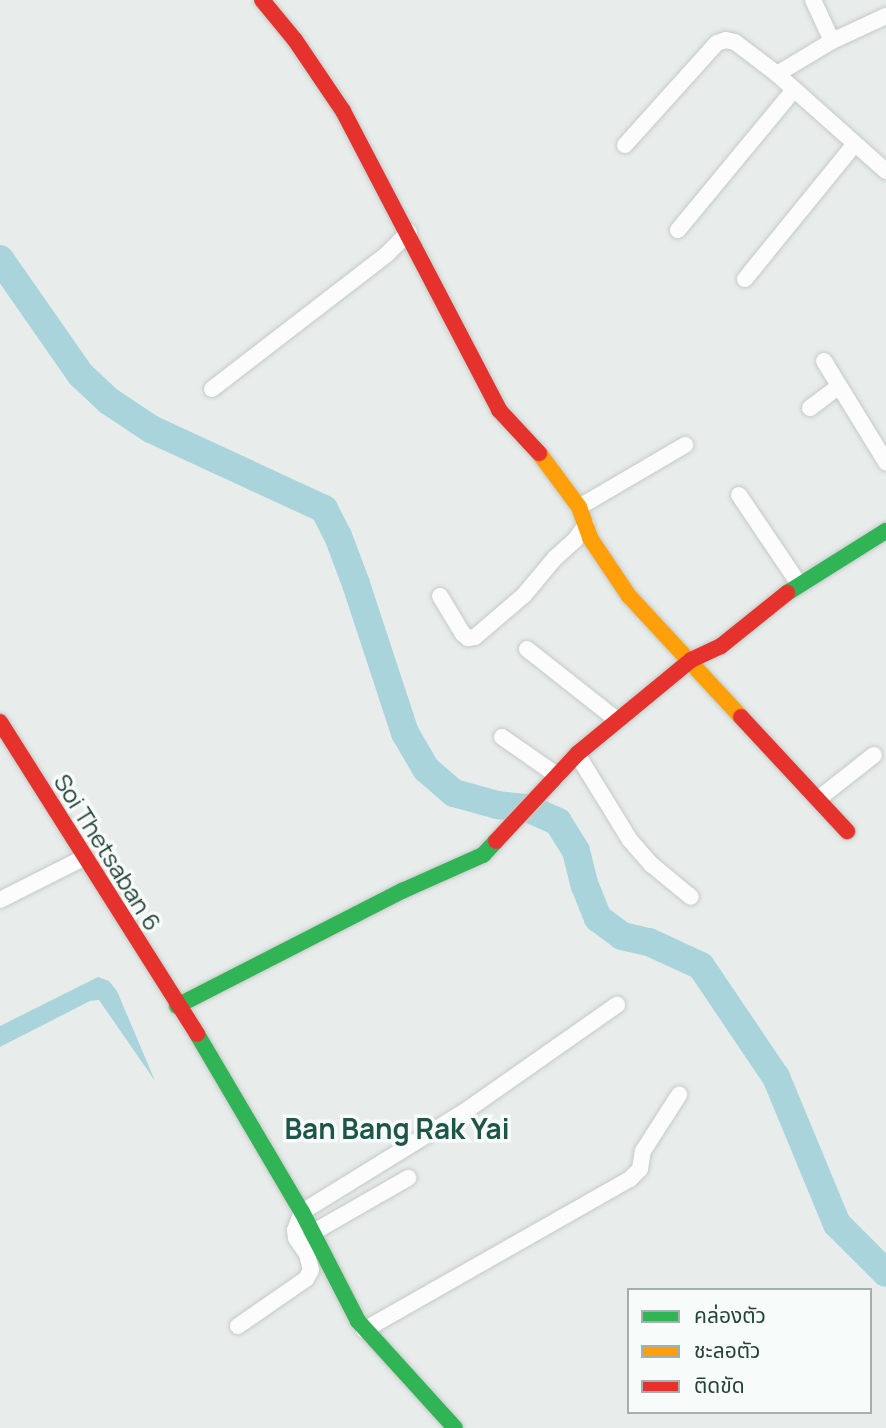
<!DOCTYPE html>
<html>
<head>
<meta charset="utf-8">
<style>
  body { margin:0 }
  #map { position:relative; width:886px; height:1428px; overflow:hidden; background:#e8edeb; font-family:Manrope,"Noto Sans Thai",sans-serif }
  div>[style] { position:absolute }
  .water>* { inset:0; background:#a9d4db }
  .river>* { height:28px; margin:-14px; padding:0 14px; transform-origin:14px; border-radius:14px; background:#a9d4db }
  .roads { filter:drop-shadow(0 0 2px #c5cac8) drop-shadow(0 0 2px #c5cac8) }
  .street>* { height:16px; margin:-8px; padding:0 8px; transform-origin:8px; border-radius:8px; background:#fcfcfc }
  .fast>* { height:16px; margin:-8px; padding:0 8px; transform-origin:8px; border-radius:8px; background:#30b455 }
  .slow>* { height:16px; margin:-8px; padding:0 8px; transform-origin:8px; border-radius:8px; background:#ff9f0a }
  .jam>* { height:16px; margin:-8px; padding:0 8px; transform-origin:8px; border-radius:8px; background:#e5322d }
  span { translate:-50% -50%; white-space:nowrap; text-align:center; line-height:1.15; -webkit-text-stroke:7px #f7fbf9; paint-order:stroke }
  .street-label { font-size:24px; color:#24423a }
  .quarter-label { font-size:28px; color:#1f5548; font-weight:700 }
  .legend { position:absolute; left:627px; top:1288px; width:245px; height:126px; box-sizing:border-box; background:#f7fbf9; border:2px solid #a3b1ad; margin:0; padding:9px 12px; list-style:none; font-size:21px; color:#24423a }
  .legend li { display:flex; align-items:center; gap:14px; height:35px }
  .legend b { width:35px; border:2px solid #a3b1ad }
</style>
</head>
<body>
<div id="map">
  <div class="water">
    <i style="clip-path:polygon(98px 977px,109px 981px,117px 991px,155px 1081px,99px 1000px,90px 1001px,0 1047px,0 1026px)"></i>
  </div>
  <div class="river">
    <i style="left:0;top:259px;width:141px;rotate:55.1deg"></i>
    <i style="left:81px;top:375px;width:38px;rotate:43deg"></i>
    <i style="left:109px;top:401px;width:50px;rotate:33.7deg"></i>
    <i style="left:151px;top:429px;width:191px;rotate:24.8deg"></i>
    <i style="left:324px;top:509px;width:30px;rotate:63deg"></i>
    <i style="left:338px;top:536px;width:51px;rotate:69.4deg"></i>
    <i style="left:356px;top:584px;width:157px;rotate:71.8deg"></i>
    <i style="left:405px;top:733px;width:42px;rotate:59.7deg"></i>
    <i style="left:426px;top:769px;width:37px;rotate:41deg"></i>
    <i style="left:454px;top:793px;width:45px;rotate:15.6deg"></i>
    <i style="left:497px;top:805px;width:30px;rotate:6deg"></i>
    <i style="left:527px;top:808px;width:34px;rotate:24deg"></i>
    <i style="left:558px;top:822px;width:34px;rotate:58deg"></i>
    <i style="left:576px;top:851px;width:36px;rotate:76deg"></i>
    <i style="left:585px;top:886px;width:35px;rotate:68deg"></i>
    <i style="left:598px;top:918px;width:30px;rotate:37deg"></i>
    <i style="left:622px;top:936px;width:28px;rotate:13deg"></i>
    <i style="left:649px;top:942px;width:57px;rotate:24.8deg"></i>
    <i style="left:701px;top:966px;width:134px;rotate:56deg"></i>
    <i style="left:776px;top:1077px;width:159px;rotate:67.5deg"></i>
    <i style="left:837px;top:1224px;width:69px;rotate:45deg"></i>
  </div>
  <div class="roads">
    <div class="street">
      <i style="left:813px;top:0;width:45px;rotate:65.1deg"></i>
      <i style="left:777px;top:74px;width:64px;rotate:-31deg"></i>
      <i style="left:832px;top:41px;width:60px;rotate:-24.8deg"></i>
      <i style="left:625px;top:145px;width:137px;rotate:-48deg"></i>
      <i style="left:717px;top:43px;width:9px;rotate:-18deg"></i>
      <i style="left:726px;top:40px;width:9px;rotate:13deg"></i>
      <i style="left:735px;top:42px;width:53px;rotate:37.3deg"></i>
      <i style="left:777px;top:74px;width:146px;rotate:41.7deg"></i>
      <i style="left:678px;top:230px;width:182px;rotate:-50.4deg"></i>
      <i style="left:745px;top:279px;width:173px;rotate:-50.9deg"></i>
      <i style="left:824px;top:361px;width:119px;rotate:58.5deg"></i>
      <i style="left:212px;top:389px;width:221px;rotate:-37.6deg"></i>
      <i style="left:387px;top:254px;width:31px;rotate:-45deg"></i>
      <i style="left:810px;top:408px;width:36px;rotate:-37deg"></i>
      <i style="left:739px;top:495px;width:107px;rotate:56deg"></i>
      <i style="left:579px;top:507px;width:123px;rotate:-30.3deg"></i>
      <i style="left:440px;top:596px;width:44px;rotate:58.8deg"></i>
      <i style="left:463px;top:634px;width:6px;rotate:39deg"></i>
      <i style="left:468px;top:638px;width:7px;rotate:-8deg"></i>
      <i style="left:475px;top:637px;width:65px;rotate:-40.6deg"></i>
      <i style="left:524px;top:595px;width:48px;rotate:-50deg"></i>
      <i style="left:555px;top:558px;width:27px;rotate:-42deg"></i>
      <i style="left:575px;top:540px;width:19px;rotate:-54deg"></i>
      <i style="left:527px;top:649px;width:115px;rotate:38.3deg"></i>
      <i style="left:502px;top:737px;width:68px;rotate:34.9deg"></i>
      <i style="left:577px;top:754px;width:101px;rotate:58.4deg"></i>
      <i style="left:630px;top:840px;width:33px;rotate:49deg"></i>
      <i style="left:652px;top:865px;width:50px;rotate:39.4deg"></i>
      <i style="left:818px;top:799px;width:71px;rotate:-38.2deg"></i>
      <i style="left:0;top:900px;width:95px;rotate:-26.8deg"></i>
      <i style="left:312px;top:1233px;width:111px;rotate:-29.8deg"></i>
      <i style="left:238px;top:1326px;width:83px;rotate:-34.7deg"></i>
      <i style="left:306px;top:1279px;width:10px;rotate:-61deg"></i>
      <i style="left:311px;top:1270px;width:16px;rotate:-104deg"></i>
      <i style="left:307px;top:1254px;width:19px;rotate:-125deg"></i>
      <i style="left:296px;top:1238px;width:8px;rotate:-97deg"></i>
      <i style="left:295px;top:1230px;width:19px;rotate:-69deg"></i>
      <i style="left:302px;top:1212px;width:190px;rotate:-31.7deg"></i>
      <i style="left:464px;top:1112px;width:187px;rotate:-35deg"></i>
      <i style="left:364px;top:1330px;width:306px;rotate:-29.6deg"></i>
      <i style="left:630px;top:1179px;width:14px;rotate:-45deg"></i>
      <i style="left:640px;top:1169px;width:18px;rotate:-81deg"></i>
      <i style="left:643px;top:1151px;width:67px;rotate:-57.3deg"></i>
    </div>
    <div class="fast">
      <i style="left:787px;top:593px;width:117px;rotate:-32.1deg"></i>
      <i style="left:177px;top:1006px;width:253px;rotate:-27.1deg"></i>
      <i style="left:402px;top:891px;width:89px;rotate:-24deg"></i>
      <i style="left:483px;top:855px;width:19px;rotate:-47deg"></i>
      <i style="left:197px;top:1034px;width:207px;rotate:59.5deg"></i>
      <i style="left:302px;top:1212px;width:123px;rotate:62.8deg"></i>
      <i style="left:358px;top:1321px;width:144px;rotate:47.8deg"></i>
    </div>
    <div class="slow">
      <i style="left:539px;top:453px;width:67px;rotate:53.5deg"></i>
      <i style="left:579px;top:507px;width:33px;rotate:70deg"></i>
      <i style="left:590px;top:538px;width:70px;rotate:56.1deg"></i>
      <i style="left:629px;top:596px;width:165px;rotate:47.2deg"></i>
    </div>
    <div class="jam">
      <i style="left:262px;top:0;width:52px;rotate:50.5deg"></i>
      <i style="left:295px;top:40px;width:86px;rotate:55.9deg"></i>
      <i style="left:343px;top:111px;width:337px;rotate:62.4deg"></i>
      <i style="left:499px;top:410px;width:59px;rotate:47.1deg"></i>
      <i style="left:741px;top:717px;width:156px;rotate:47.1deg"></i>
      <i style="left:0;top:722px;width:369px;rotate:57.7deg"></i>
      <i style="left:496px;top:841px;width:119px;rotate:-47deg"></i>
      <i style="left:577px;top:754px;width:148px;rotate:-39.5deg"></i>
      <i style="left:691px;top:660px;width:33px;rotate:-25deg"></i>
      <i style="left:721px;top:646px;width:85px;rotate:-38.8deg"></i>
    </div>
  </div>
  <div class="street-label">
    <span style="left:108px;top:852px;rotate:58deg">Soi Thetsaban 6</span>
  </div>
  <div class="quarter-label">
    <span style="left:397px;top:1128px">Ban Bang Rak Yai</span>
  </div>
  <ul class="legend">
  <li><b style="height:9px;background:#30b455"></b>คล่องตัว</li>
  <li><b style="height:9px;background:#ff9f0a"></b>ชะลอตัว</li>
  <li><b style="height:9px;background:#e5322d"></b>ติดขัด</li>
  </ul>
</div>
</body>
</html>
